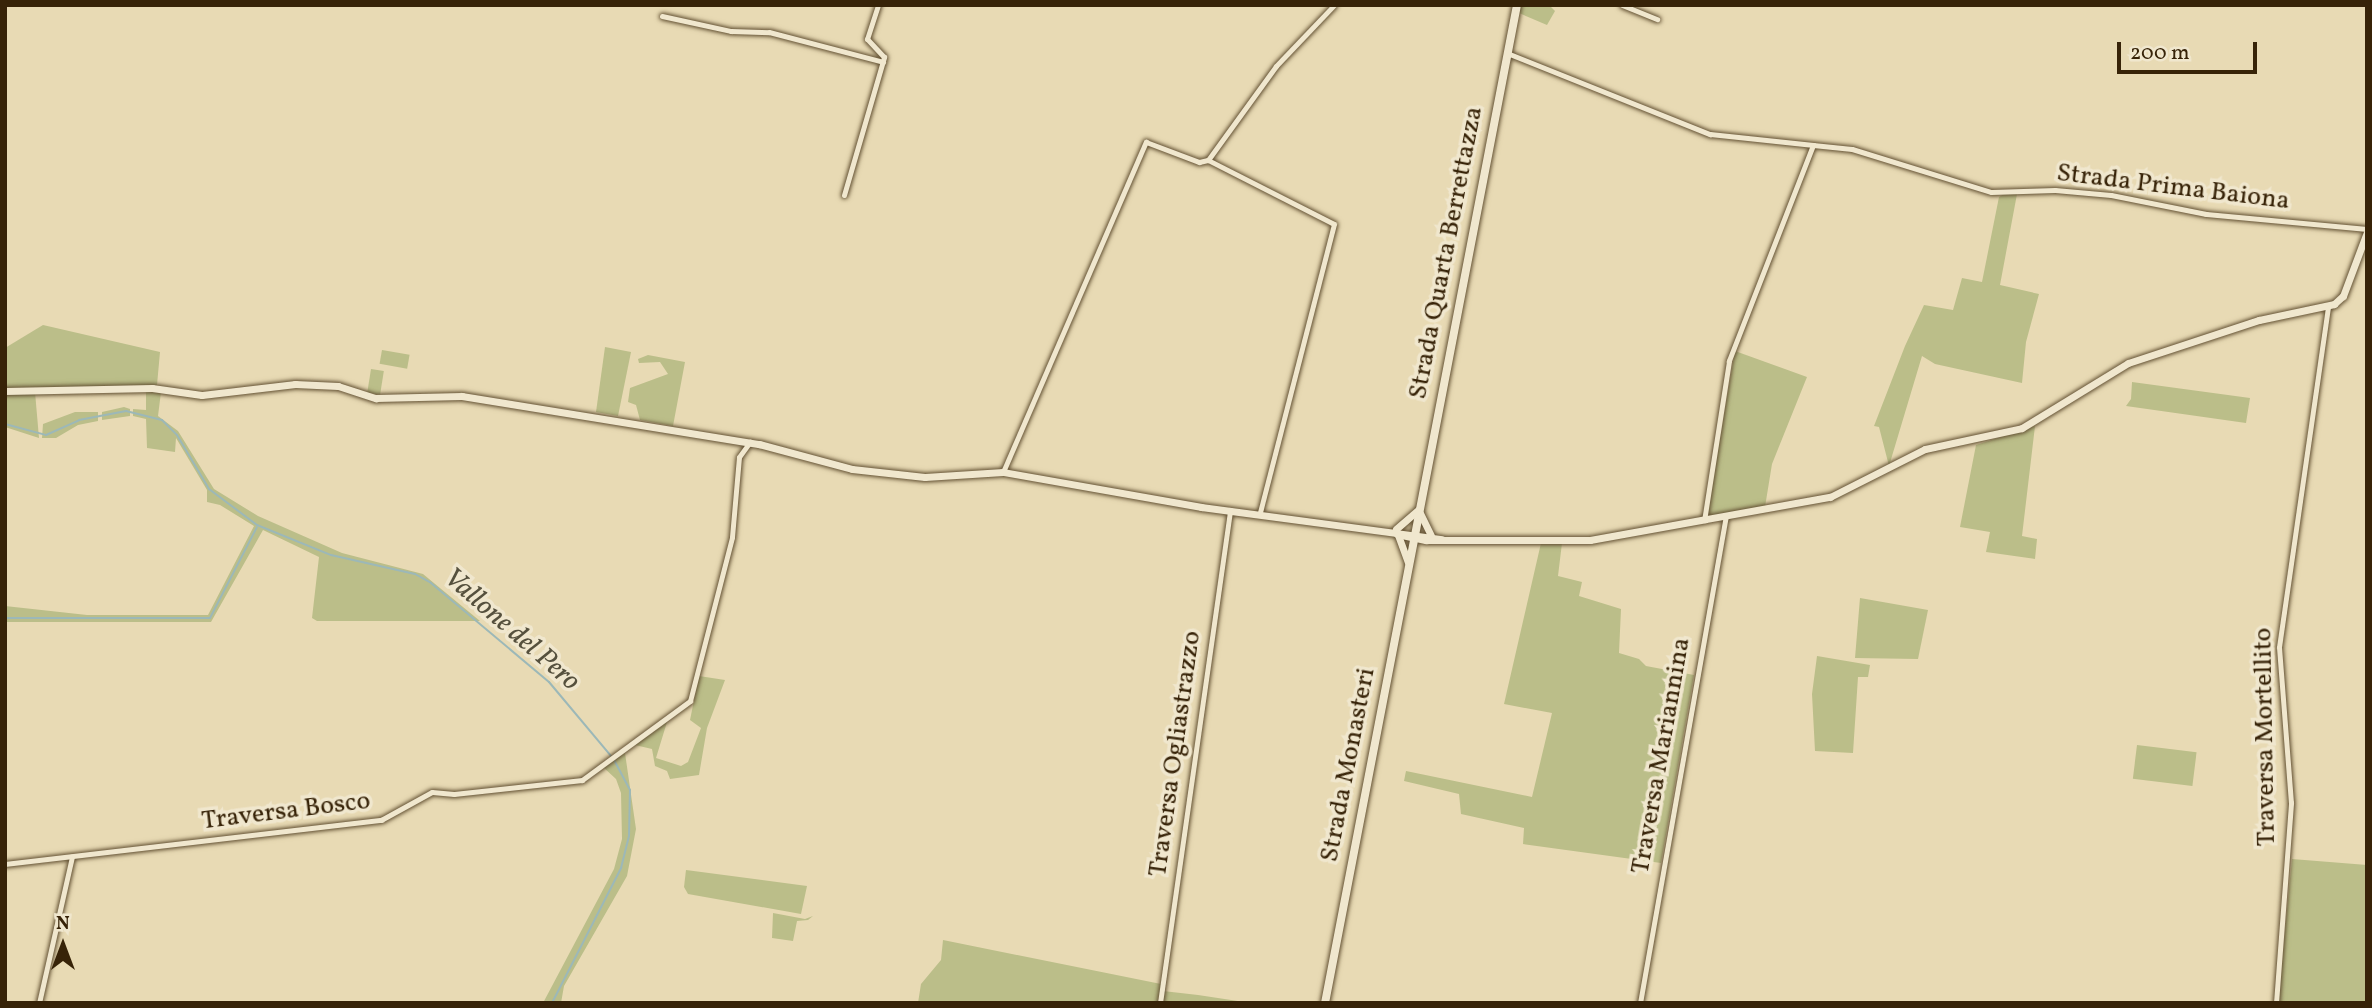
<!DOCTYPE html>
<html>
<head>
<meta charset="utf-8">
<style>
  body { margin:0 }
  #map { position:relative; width:2372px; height:1008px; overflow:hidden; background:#e8dab4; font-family:Vollkorn,serif }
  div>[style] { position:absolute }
  .green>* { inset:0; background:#bbbe89; transform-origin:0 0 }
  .stream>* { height:2px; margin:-1px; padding:0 1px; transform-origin:1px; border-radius:1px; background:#9cb8b8 }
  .roads { filter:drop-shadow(0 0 2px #635133) drop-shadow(0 0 2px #635133) }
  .minor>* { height:5px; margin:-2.5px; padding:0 2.5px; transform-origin:2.5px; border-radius:2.5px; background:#f0e7ce }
  .tertiary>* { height:7px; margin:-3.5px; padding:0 3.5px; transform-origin:3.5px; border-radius:3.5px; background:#f0e7ce }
  .secondary>* { height:8px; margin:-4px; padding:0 4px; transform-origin:4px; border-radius:4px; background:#f0e7ce }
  span { translate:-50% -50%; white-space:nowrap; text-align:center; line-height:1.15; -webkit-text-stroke:7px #f0e7ce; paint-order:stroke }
  .street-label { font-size:26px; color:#372308 }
  .water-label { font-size:28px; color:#55503d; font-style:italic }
  .frame { position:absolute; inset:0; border:7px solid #372308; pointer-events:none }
  .north { position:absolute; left:28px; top:910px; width:70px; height:70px; -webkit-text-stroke:5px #f0e7ce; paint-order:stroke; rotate:0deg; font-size:19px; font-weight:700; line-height:28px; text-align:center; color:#372308 }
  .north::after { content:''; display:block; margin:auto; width:24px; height:32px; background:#372308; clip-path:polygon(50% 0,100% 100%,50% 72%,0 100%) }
  .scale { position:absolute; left:2117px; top:42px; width:140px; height:32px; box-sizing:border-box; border:4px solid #372308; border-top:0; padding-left:9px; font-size:21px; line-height:24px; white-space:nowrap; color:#372308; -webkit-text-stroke:5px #f0e7ce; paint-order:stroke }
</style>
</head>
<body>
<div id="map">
  <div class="green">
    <i style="clip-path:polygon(1520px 5px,1549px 5px,1555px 11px,1547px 25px,1519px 13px)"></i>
    <i style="clip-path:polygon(2004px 194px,2017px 194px,2000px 285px,2039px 294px,2026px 342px,2022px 383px,1935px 364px,1922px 356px,1889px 466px,1879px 427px,1874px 426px,1905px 346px,1924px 305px,1953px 310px,1962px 278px,1982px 282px,1999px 197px)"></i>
    <i style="clip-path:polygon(43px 325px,160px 352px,157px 385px,5px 389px,5px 348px)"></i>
    <i style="clip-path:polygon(605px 347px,631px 352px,618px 416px,596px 412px)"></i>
    <i style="left:382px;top:350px;width:28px;height:14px;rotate:10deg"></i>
    <i style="clip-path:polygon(1735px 351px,1807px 377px,1772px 464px,1765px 507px,1711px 517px,1707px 513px)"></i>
    <i style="clip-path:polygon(648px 355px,685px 362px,673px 426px,640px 420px,636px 405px,628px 402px,630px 388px,668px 374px,660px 362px,639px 363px,638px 359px)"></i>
    <i style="left:371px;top:369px;width:13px;height:24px;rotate:9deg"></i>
    <i style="clip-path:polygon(2132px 382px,2250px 398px,2246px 423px,2126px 406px,2131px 399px)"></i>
    <i style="clip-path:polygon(146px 391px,161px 392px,158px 416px,178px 431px,214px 489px,258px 516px,342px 553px,423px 574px,480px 621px,317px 621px,312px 618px,319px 557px,263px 530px,211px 622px,5px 622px,5px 606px,87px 615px,208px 615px,254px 526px,220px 505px,207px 502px,207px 490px,176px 438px,175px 452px,147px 448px,146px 419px,133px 416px,133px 409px,146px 410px)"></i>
    <i style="clip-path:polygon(35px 392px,39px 438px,5px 427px,5px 394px)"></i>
    <i style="clip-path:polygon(124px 407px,130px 409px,130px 416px,102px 420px,102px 412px)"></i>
    <i style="clip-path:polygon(75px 412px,98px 412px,98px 421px,78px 425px,56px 438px,42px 438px,43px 424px)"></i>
    <i style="clip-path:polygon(2035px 426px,2022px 536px,2037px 539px,2035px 559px,1986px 552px,1990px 532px,1960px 527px,1976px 445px)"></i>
    <i style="clip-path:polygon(1541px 543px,1562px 543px,1558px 576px,1582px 582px,1579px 596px,1621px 609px,1619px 653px,1639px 659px,1646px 666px,1694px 675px,1661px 863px,1523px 844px,1524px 828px,1461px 814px,1459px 794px,1404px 781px,1406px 771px,1532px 797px,1552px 713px,1504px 704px)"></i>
    <i style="clip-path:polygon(1860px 598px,1928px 610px,1918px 659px,1855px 658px)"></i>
    <i style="clip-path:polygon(1817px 656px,1870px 665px,1868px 677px,1858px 677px,1853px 753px,1815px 751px,1812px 694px)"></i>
    <i style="clip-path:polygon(699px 676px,725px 680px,707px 728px,699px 775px,670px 779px,667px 771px,655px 766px,652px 749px,635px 745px,667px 722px,656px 758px,681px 766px,688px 762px,701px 728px,690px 720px)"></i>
    <i style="left:2137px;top:745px;width:60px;height:34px;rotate:7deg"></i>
    <i style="clip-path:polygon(625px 753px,636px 829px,627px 876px,564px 986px,561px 1003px,543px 1003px,614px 869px,622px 839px,621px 793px,616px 779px,603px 767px)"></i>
    <i style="clip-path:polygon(2292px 859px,2367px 865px,2367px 1003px,2278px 1003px)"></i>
    <i style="clip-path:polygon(686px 870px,807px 886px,801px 914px,688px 894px,684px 887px)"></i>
    <i style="clip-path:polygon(773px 913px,805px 919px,813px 916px,808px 920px,797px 921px,793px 941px,772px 938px)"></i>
    <i style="clip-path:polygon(943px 940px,1161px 984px,1158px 1003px,918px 1003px,921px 984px,941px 960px)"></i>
    <i style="clip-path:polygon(1163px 991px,1198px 995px,1251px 1003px,1161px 1003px)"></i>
  </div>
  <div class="stream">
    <i style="left:5px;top:424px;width:42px;rotate:15deg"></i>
    <i style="left:46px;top:435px;width:36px;rotate:-24deg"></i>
    <i style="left:79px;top:420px;width:48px;rotate:-10.8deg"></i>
    <i style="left:126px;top:411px;width:37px;rotate:14deg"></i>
    <i style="left:162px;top:420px;width:21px;rotate:45deg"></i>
    <i style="left:177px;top:435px;width:63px;rotate:59.3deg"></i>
    <i style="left:209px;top:489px;width:60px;rotate:36.9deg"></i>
    <i style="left:257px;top:525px;width:80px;rotate:22.1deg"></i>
    <i style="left:331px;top:555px;width:86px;rotate:12.7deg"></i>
    <i style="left:415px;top:574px;width:18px;rotate:29deg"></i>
    <i style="left:431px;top:583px;width:154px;rotate:40deg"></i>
    <i style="left:549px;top:682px;width:97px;rotate:50deg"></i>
    <i style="left:5px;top:618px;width:205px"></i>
    <i style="left:210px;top:618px;width:102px;rotate:-62.7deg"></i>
    <i style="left:552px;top:1003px;width:152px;rotate:-62.9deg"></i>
    <i style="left:621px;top:868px;width:33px;rotate:-76deg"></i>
    <i style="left:629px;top:836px;width:46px;rotate:-88.8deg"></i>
    <i style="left:630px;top:790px;width:34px;rotate:-118deg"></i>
  </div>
  <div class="roads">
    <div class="minor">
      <i style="left:1622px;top:5px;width:38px;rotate:22deg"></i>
      <i style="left:662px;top:16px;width:71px;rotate:12.3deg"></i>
      <i style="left:731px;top:31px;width:38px;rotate:2deg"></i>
      <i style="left:769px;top:32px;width:118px;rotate:14.7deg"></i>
      <i style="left:1507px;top:53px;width:219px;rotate:21.8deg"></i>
      <i style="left:1710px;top:134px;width:104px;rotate:6.1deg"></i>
      <i style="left:1813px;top:145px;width:232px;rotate:111.3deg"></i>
      <i style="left:1729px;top:361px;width:161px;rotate:98.9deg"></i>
      <i style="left:1813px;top:145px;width:39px;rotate:6deg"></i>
      <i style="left:1852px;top:149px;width:145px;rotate:17.2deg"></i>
      <i style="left:1991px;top:192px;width:64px;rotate:-1.8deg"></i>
      <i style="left:2055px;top:190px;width:56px;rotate:5.1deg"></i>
      <i style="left:2111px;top:195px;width:97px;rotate:11.3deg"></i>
      <i style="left:2206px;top:214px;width:162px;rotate:5.3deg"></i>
      <i style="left:1208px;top:160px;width:141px;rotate:26.9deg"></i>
      <i style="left:1334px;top:224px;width:298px;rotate:104.4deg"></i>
      <i style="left:844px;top:195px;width:144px;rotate:-73.8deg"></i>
      <i style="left:884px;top:57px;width:25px;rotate:-133deg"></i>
      <i style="left:867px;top:39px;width:36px;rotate:-72deg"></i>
      <i style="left:1003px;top:472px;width:360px;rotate:-66.6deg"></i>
      <i style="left:1146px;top:142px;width:57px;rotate:20.7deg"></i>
      <i style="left:1199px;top:162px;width:9px;rotate:-13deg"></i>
      <i style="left:1208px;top:160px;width:116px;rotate:-54.1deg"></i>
      <i style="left:1276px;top:66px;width:84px;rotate:-46.4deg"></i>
      <i style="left:5px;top:864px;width:379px;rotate:-6.7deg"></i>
      <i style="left:381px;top:820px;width:58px;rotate:-28.8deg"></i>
      <i style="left:432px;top:792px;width:22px;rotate:5deg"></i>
      <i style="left:454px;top:794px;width:129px;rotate:-6.2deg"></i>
      <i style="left:582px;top:780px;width:134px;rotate:-36.2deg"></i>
      <i style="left:690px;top:701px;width:169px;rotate:-75.6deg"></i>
      <i style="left:732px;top:537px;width:80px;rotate:-85deg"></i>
      <i style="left:739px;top:457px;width:19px;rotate:-54deg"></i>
      <i style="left:39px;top:1003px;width:150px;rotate:-77.3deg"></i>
      <i style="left:1160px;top:1003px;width:498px;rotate:-81.9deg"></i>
      <i style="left:1640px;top:1003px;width:494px;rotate:-80deg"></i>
      <i style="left:2276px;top:1003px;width:201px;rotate:-85.7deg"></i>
      <i style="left:2291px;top:803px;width:156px;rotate:-94.4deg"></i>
      <i style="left:2279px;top:647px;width:345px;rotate:-81.8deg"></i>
    </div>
    <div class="tertiary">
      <i style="left:5px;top:391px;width:147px;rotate:-1.2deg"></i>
      <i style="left:152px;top:388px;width:50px;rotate:8deg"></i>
      <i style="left:202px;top:395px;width:94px;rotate:-6.7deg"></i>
      <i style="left:295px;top:384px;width:43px;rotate:2.7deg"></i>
      <i style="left:338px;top:386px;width:40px;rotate:18deg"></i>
      <i style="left:376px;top:398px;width:86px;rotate:-1.3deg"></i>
      <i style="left:462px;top:396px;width:301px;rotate:9.2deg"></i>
      <i style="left:759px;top:444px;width:96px;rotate:15deg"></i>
      <i style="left:852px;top:469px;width:73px;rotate:6.3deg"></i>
      <i style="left:925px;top:477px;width:78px;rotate:-3.7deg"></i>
      <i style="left:1003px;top:472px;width:201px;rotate:10deg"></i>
      <i style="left:1201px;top:507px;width:243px;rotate:7.6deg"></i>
      <i style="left:1420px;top:513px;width:25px;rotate:64deg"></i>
      <i style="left:1396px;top:529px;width:30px;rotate:-41deg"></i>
      <i style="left:1397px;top:534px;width:30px;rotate:12deg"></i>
      <i style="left:1426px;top:540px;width:164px"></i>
      <i style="left:1590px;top:540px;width:244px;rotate:-10.2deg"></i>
      <i style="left:1830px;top:497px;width:106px;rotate:-26.8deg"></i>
      <i style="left:1925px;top:449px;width:99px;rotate:-12.2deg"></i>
      <i style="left:2022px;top:428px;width:124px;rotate:-31.5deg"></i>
      <i style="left:2128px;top:363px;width:138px;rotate:-18.2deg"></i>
      <i style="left:2259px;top:320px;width:77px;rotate:-12deg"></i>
      <i style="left:2334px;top:304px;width:12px;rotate:-42deg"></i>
      <i style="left:2343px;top:296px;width:68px;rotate:-69.4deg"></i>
      <i style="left:1398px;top:535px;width:29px;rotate:70deg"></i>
    </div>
    <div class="secondary">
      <i style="left:1325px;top:1003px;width:1016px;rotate:-79.11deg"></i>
    </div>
  </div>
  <div class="street-label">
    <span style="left:2173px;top:188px;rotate:7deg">Strada Prima Baiona</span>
    <span style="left:1447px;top:253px;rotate:-79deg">Strada Quarta Berrettazza</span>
    <span style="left:2266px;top:737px;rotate:-91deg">Traversa Mortellito</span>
    <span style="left:1176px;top:754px;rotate:-82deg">Traversa Ogliastrazzo</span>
    <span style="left:1662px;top:756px;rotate:-80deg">Traversa Mariannina</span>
    <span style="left:1349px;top:765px;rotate:-79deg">Strada Monasteri</span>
    <span style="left:286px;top:812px;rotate:-7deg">Traversa Bosco</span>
  </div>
  <div class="water-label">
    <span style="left:511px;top:630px;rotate:41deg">Vallone del Pero</span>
  </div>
  <div class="frame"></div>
  <div class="north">N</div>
  <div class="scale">200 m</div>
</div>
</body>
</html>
